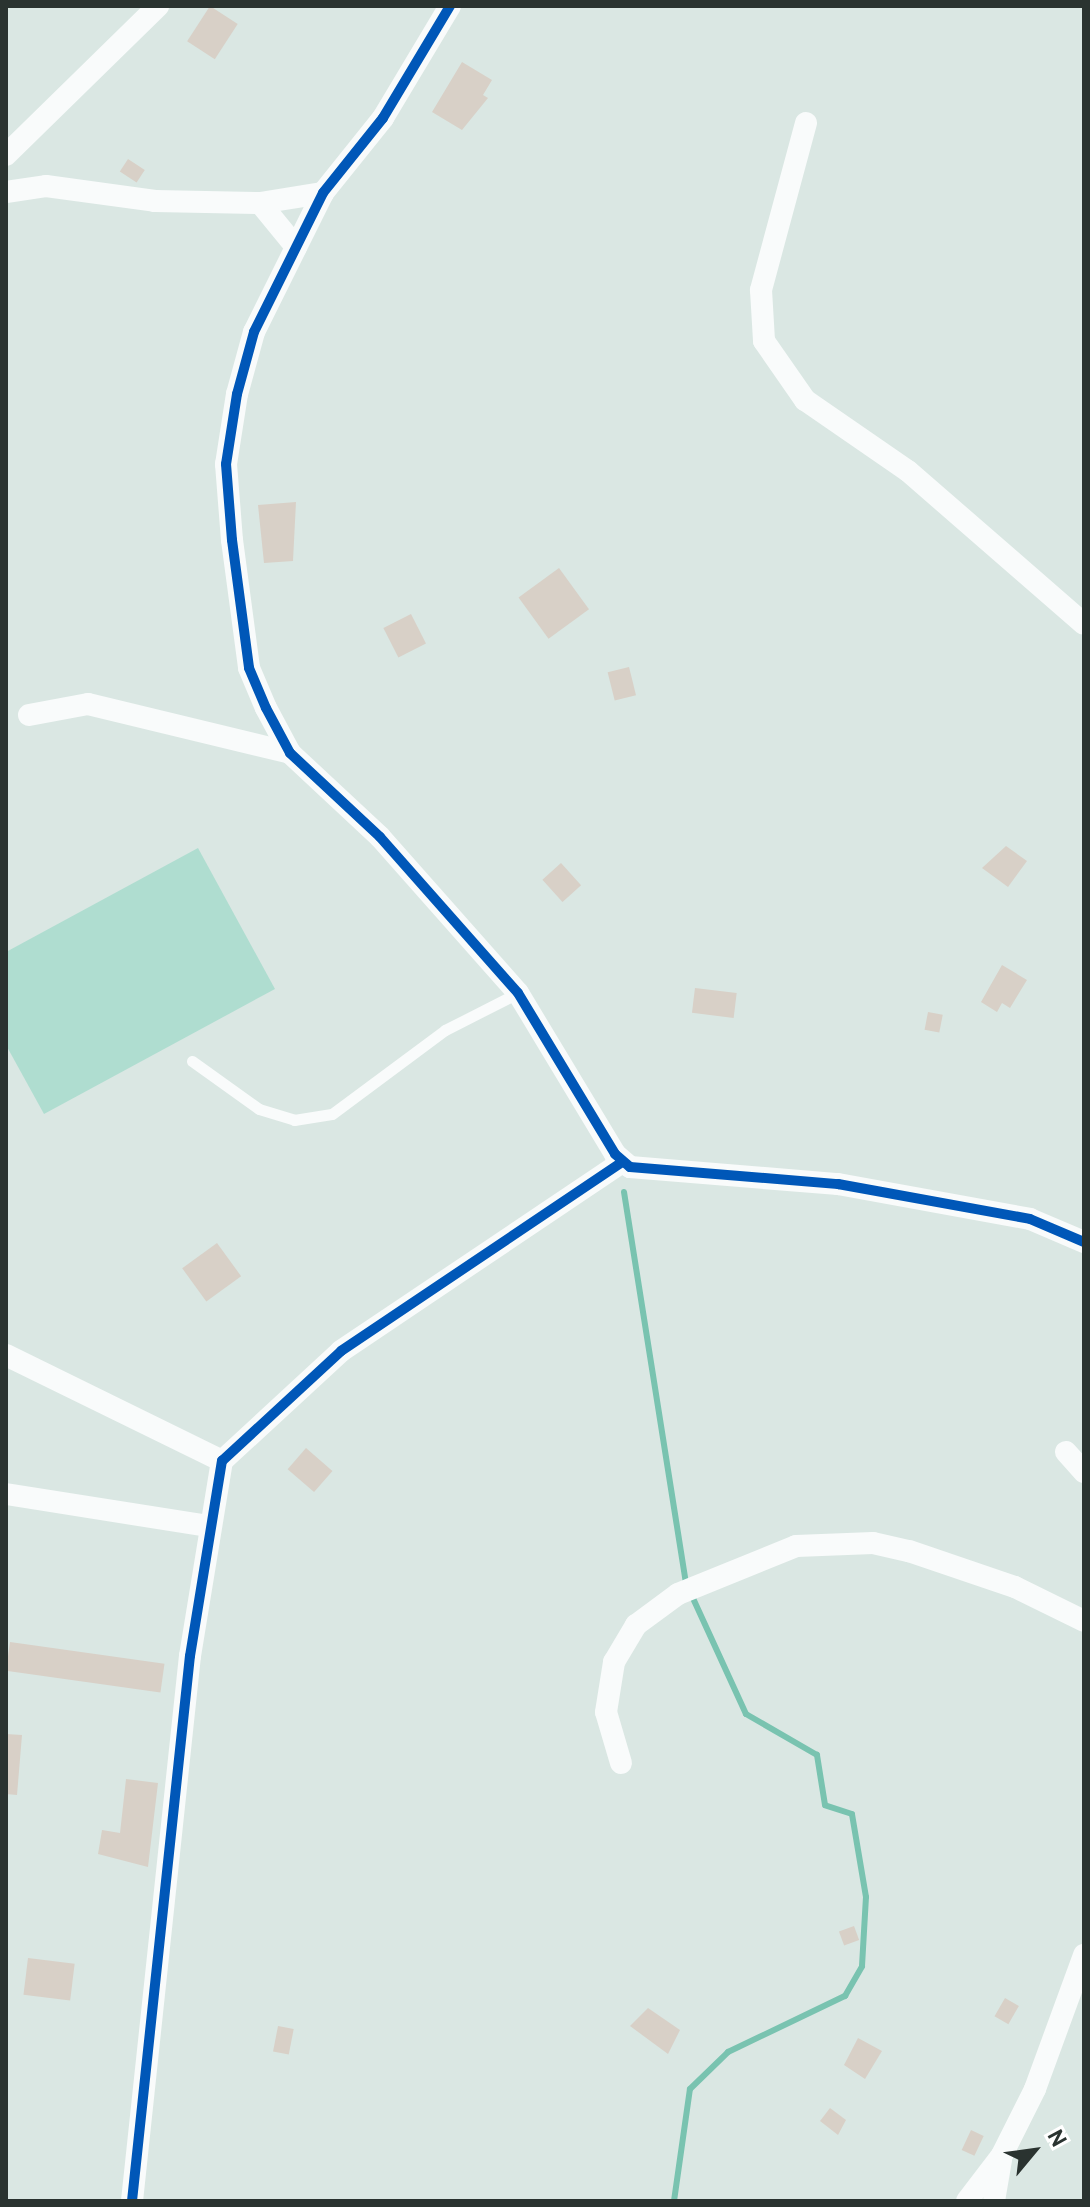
<!DOCTYPE html>
<html>
<head>
<meta charset="utf-8">
<style>
  body { margin:0 }
  #map { position:relative; width:1090px; height:2207px; overflow:hidden; background:#dae7e3; font-family:Overpass,sans-serif }
  div>[style] { position:absolute }
  .green>* { inset:0; background:#afddd0 }
  .stream>* { height:6px; margin:-3px; padding:0 3px; transform-origin:3px; border-radius:3px; background:#79c3b0 }
  .building>* { inset:0; background:#d8d0c7; transform-origin:0 0 }
  .lane>* { height:11px; margin:-5.5px; padding:0 5.5px; transform-origin:5.5px; border-radius:5.5px; background:#f9fbfb }
  .street>* { height:22px; margin:-11px; padding:0 11px; transform-origin:11px; border-radius:11px; background:#f9fbfb }
  .cycleway>* { height:10px; margin:-5px; padding:0 5px; transform-origin:5px; border-radius:5px; background:#0057b8 }
  span { translate:-50% -50%; white-space:nowrap; text-align:center; line-height:1.15; -webkit-text-stroke:6px #fff; paint-order:stroke }
  .frame { position:absolute; inset:0; border:8px solid #2a3330; pointer-events:none }
  .north { position:absolute; left:994px; top:2111px; width:80px; height:80px; -webkit-text-stroke:6px #fff; paint-order:stroke; rotate:61deg; font-size:22px; font-weight:700; line-height:32px; text-align:center; color:#2a3330 }
  .north::after { content:''; display:block; margin:auto; width:28px; height:36px; background:#2a3330; clip-path:polygon(50% 0,100% 100%,50% 72%,0 100%) }
</style>
</head>
<body>
<div id="map">
  <div class="green">
    <i style="clip-path:polygon(198px 848px,275px 989px,44px 1114px,6px 1045px,6px 952px)"></i>
  </div>
  <div class="stream">
    <i style="left:624px;top:1192px;width:397px;rotate:81deg"></i>
    <i style="left:674px;top:2201px;width:113px;rotate:-81.9deg"></i>
    <i style="left:690px;top:2089px;width:53px;rotate:-44.2deg"></i>
    <i style="left:728px;top:2052px;width:130px;rotate:-25.6deg"></i>
    <i style="left:845px;top:1996px;width:34px;rotate:-60deg"></i>
    <i style="left:862px;top:1966px;width:69px;rotate:-86.7deg"></i>
    <i style="left:866px;top:1897px;width:84px;rotate:-99.6deg"></i>
    <i style="left:852px;top:1814px;width:28px;rotate:-162deg"></i>
    <i style="left:825px;top:1805px;width:51px;rotate:-99.1deg"></i>
    <i style="left:817px;top:1755px;width:82px;rotate:-150deg"></i>
    <i style="left:746px;top:1714px;width:132px;rotate:-114.6deg"></i>
  </div>
  <div class="building">
    <i style="left:210px;top:6px;width:33px;height:42px;rotate:33deg"></i>
    <i style="clip-path:polygon(462px 62px,492px 80px,483px 95px,488px 98px,462px 130px,432px 112px)"></i>
    <i style="left:128px;top:159px;width:20px;height:15px;rotate:33deg"></i>
    <i style="clip-path:polygon(296px 502px,293px 561px,264px 563px,258px 505px)"></i>
    <i style="left:559px;top:568px;width:51px;height:50px;rotate:54deg"></i>
    <i style="left:411px;top:614px;width:33px;height:31px;rotate:63deg"></i>
    <i style="left:629px;top:667px;width:29px;height:22px;rotate:76deg"></i>
    <i style="clip-path:polygon(1006px 846px,1027px 861px,1008px 887px,982px 868px)"></i>
    <i style="left:561px;top:863px;width:30px;height:25px;rotate:48deg"></i>
    <i style="clip-path:polygon(1002px 965px,1027px 980px,1010px 1008px,1002px 1003px,997px 1012px,981px 1002px)"></i>
    <i style="left:695px;top:988px;width:42px;height:25px;rotate:7deg"></i>
    <i style="left:928px;top:1012px;width:15px;height:18px;rotate:11deg"></i>
    <i style="left:217px;top:1243px;width:41px;height:43px;rotate:54deg"></i>
    <i style="left:306px;top:1448px;width:35px;height:28px;rotate:41deg"></i>
    <i style="left:10px;top:1642px;width:156px;height:29px;rotate:8deg"></i>
    <i style="clip-path:polygon(6px 1734px,22px 1735px,17px 1795px,6px 1794px)"></i>
    <i style="clip-path:polygon(126px 1779px,158px 1783px,148px 1867px,98px 1854px,102px 1830px,120px 1833px)"></i>
    <i style="left:854px;top:1926px;width:15px;height:16px;rotate:70deg"></i>
    <i style="left:28px;top:1958px;width:47px;height:37px;rotate:7deg"></i>
    <i style="left:1005px;top:1998px;width:16px;height:21px;rotate:30deg"></i>
    <i style="clip-path:polygon(648px 2008px,680px 2030px,668px 2054px,630px 2026px)"></i>
    <i style="left:278px;top:2026px;width:16px;height:26px;rotate:11deg"></i>
    <i style="clip-path:polygon(858px 2038px,882px 2051px,865px 2079px,844px 2065px)"></i>
    <i style="clip-path:polygon(830px 2108px,846px 2120px,838px 2135px,820px 2121px)"></i>
    <i style="left:971px;top:2130px;width:14px;height:22px;rotate:25deg"></i>
  </div>
  <div class="lane">
    <i style="left:192px;top:1061px;width:82px;rotate:35.6deg"></i>
    <i style="left:259px;top:1109px;width:37px;rotate:17deg"></i>
    <i style="left:294px;top:1120px;width:38px;rotate:-9deg"></i>
    <i style="left:332px;top:1114px;width:141px;rotate:-36.6deg"></i>
    <i style="left:445px;top:1030px;width:82px;rotate:-26.9deg"></i>
  </div>
  <div class="street">
    <i style="left:450px;top:6px;width:131px;rotate:120.9deg"></i>
    <i style="left:383px;top:118px;width:96px;rotate:128.7deg"></i>
    <i style="left:323px;top:193px;width:155px;rotate:116.4deg"></i>
    <i style="left:254px;top:332px;width:64px;rotate:105.3deg"></i>
    <i style="left:237px;top:394px;width:71px;rotate:98.9deg"></i>
    <i style="left:226px;top:464px;width:76px;rotate:85.5deg"></i>
    <i style="left:232px;top:540px;width:129px;rotate:82.4deg"></i>
    <i style="left:249px;top:668px;width:43px;rotate:67deg"></i>
    <i style="left:266px;top:708px;width:51px;rotate:61.9deg"></i>
    <i style="left:290px;top:753px;width:123px;rotate:43deg"></i>
    <i style="left:380px;top:837px;width:208px;rotate:48.5deg"></i>
    <i style="left:518px;top:993px;width:188px;rotate:58.9deg"></i>
    <i style="left:615px;top:1154px;width:20px;rotate:41deg"></i>
    <i style="left:630px;top:1167px;width:209px;rotate:4.7deg"></i>
    <i style="left:838px;top:1184px;width:195px;rotate:10.3deg"></i>
    <i style="left:1030px;top:1219px;width:59px;rotate:23.1deg"></i>
    <i style="left:806px;top:123px;width:173px;rotate:105.1deg"></i>
    <i style="left:761px;top:290px;width:51px;rotate:86.6deg"></i>
    <i style="left:764px;top:341px;width:72px;rotate:55.2deg"></i>
    <i style="left:805px;top:400px;width:125px;rotate:34.6deg"></i>
    <i style="left:908px;top:471px;width:233px;rotate:41deg"></i>
    <i style="left:6px;top:155px;width:213px;rotate:-44.4deg"></i>
    <i style="left:6px;top:192px;width:40px;rotate:-8.5deg"></i>
    <i style="left:46px;top:186px;width:110px;rotate:7.8deg"></i>
    <i style="left:155px;top:201px;width:105px;rotate:1.1deg"></i>
    <i style="left:260px;top:203px;width:64px;rotate:-9deg"></i>
    <i style="left:260px;top:203px;width:57px;rotate:50.7deg"></i>
    <i style="left:29px;top:715px;width:60px;rotate:-10.6deg"></i>
    <i style="left:88px;top:704px;width:208px;rotate:13.6deg"></i>
    <i style="left:6px;top:1355px;width:241px;rotate:26.1deg"></i>
    <i style="left:1066px;top:1452px;width:27px;rotate:48deg"></i>
    <i style="left:6px;top:1494px;width:204px;rotate:9deg"></i>
    <i style="left:621px;top:1763px;width:53px;rotate:-106.4deg"></i>
    <i style="left:606px;top:1712px;width:51px;rotate:-80.9deg"></i>
    <i style="left:614px;top:1662px;width:43px;rotate:-59.3deg"></i>
    <i style="left:636px;top:1625px;width:52px;rotate:-36.4deg"></i>
    <i style="left:678px;top:1594px;width:127px;rotate:-22.1deg"></i>
    <i style="left:796px;top:1546px;width:77px;rotate:-2.2deg"></i>
    <i style="left:873px;top:1543px;width:37px;rotate:13deg"></i>
    <i style="left:909px;top:1551px;width:112px;rotate:18.8deg"></i>
    <i style="left:1015px;top:1587px;width:77px;rotate:26.2deg"></i>
    <i style="left:132px;top:2201px;width:548px;rotate:-83.93deg"></i>
    <i style="left:190px;top:1656px;width:198px;rotate:-80.7deg"></i>
    <i style="left:222px;top:1461px;width:162px;rotate:-42.7deg"></i>
    <i style="left:341px;top:1351px;width:339px;rotate:-33.9deg"></i>
    <i style="left:967px;top:2201px;width:58px;rotate:-52.7deg"></i>
    <i style="left:1002px;top:2155px;width:74px;rotate:-63.4deg"></i>
    <i style="left:1035px;top:2089px;width:143px;rotate:-69.9deg"></i>
    <i style="left:994px;top:2201px;width:42px;rotate:-80.3deg"></i>
  </div>
  <div class="cycleway">
    <i style="left:450px;top:6px;width:131px;rotate:120.9deg"></i>
    <i style="left:383px;top:118px;width:96px;rotate:128.7deg"></i>
    <i style="left:323px;top:193px;width:155px;rotate:116.4deg"></i>
    <i style="left:254px;top:332px;width:64px;rotate:105.3deg"></i>
    <i style="left:237px;top:394px;width:71px;rotate:98.9deg"></i>
    <i style="left:226px;top:464px;width:76px;rotate:85.5deg"></i>
    <i style="left:232px;top:540px;width:129px;rotate:82.4deg"></i>
    <i style="left:249px;top:668px;width:43px;rotate:67deg"></i>
    <i style="left:266px;top:708px;width:51px;rotate:61.9deg"></i>
    <i style="left:290px;top:753px;width:123px;rotate:43deg"></i>
    <i style="left:380px;top:837px;width:208px;rotate:48.5deg"></i>
    <i style="left:518px;top:993px;width:188px;rotate:58.9deg"></i>
    <i style="left:615px;top:1154px;width:20px;rotate:41deg"></i>
    <i style="left:630px;top:1167px;width:209px;rotate:4.7deg"></i>
    <i style="left:838px;top:1184px;width:195px;rotate:10.3deg"></i>
    <i style="left:1030px;top:1219px;width:59px;rotate:23.1deg"></i>
    <i style="left:132px;top:2201px;width:548px;rotate:-83.93deg"></i>
    <i style="left:190px;top:1656px;width:198px;rotate:-80.7deg"></i>
    <i style="left:222px;top:1461px;width:162px;rotate:-42.7deg"></i>
    <i style="left:341px;top:1351px;width:339px;rotate:-33.9deg"></i>
  </div>
  <div class="frame"></div>
  <div class="north">N</div>
</div>
</body>
</html>
